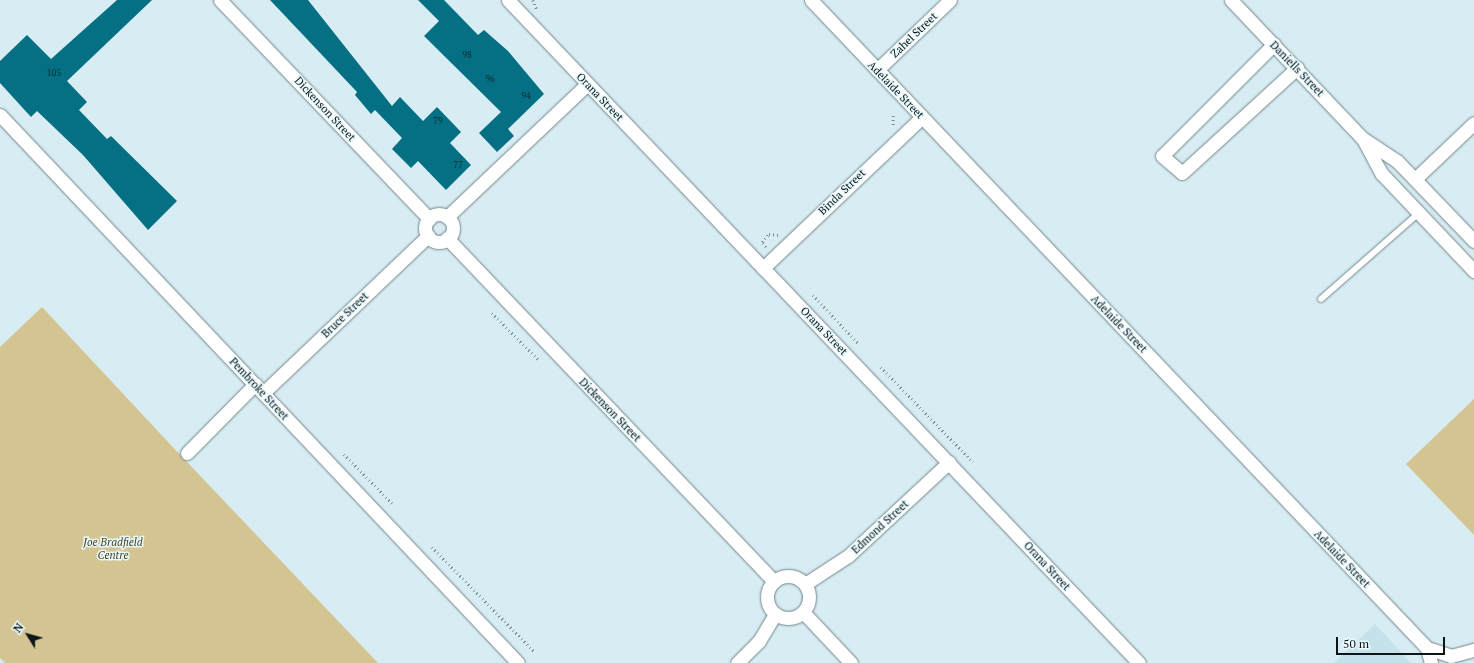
<!DOCTYPE html>
<html>
<head>
<meta charset="utf-8">
<style>
  body { margin:0 }
  #map { position:relative; width:1474px; height:663px; overflow:hidden; background:#d8edf3; font-family:"PT Serif",serif }
  div>[style] { position:absolute }
  .built>* { inset:0; background:#c4e2ea }
  .green>* { inset:0; background:#d3c491 }
  .building>* { inset:0; background:#056f83 }
  .path>* { height:2.5px; margin-top:-1.25px; transform-origin:0; background:repeating-linear-gradient(90deg,#808f93 0 1px,transparent 0 4px) }
  .roads { filter:drop-shadow(0 0 1px #73868b) drop-shadow(0 0 1px #73868b) }
  .lane>* { height:6px; margin:-3px; padding:0 3px; transform-origin:3px; border-radius:3px; background:#fff }
  .street>* { height:13px; margin:-6.5px; padding:0 6.5px; transform-origin:6.5px; border-radius:6.5px; background:#fff }
  .street>.ring { margin:-6.5px; padding:0; box-sizing:content-box; background:none; border:13px solid #fff; border-radius:50% }
  span { translate:-50% -50%; white-space:nowrap; text-align:center; line-height:1.15; -webkit-text-stroke:3px #e8f9fe; paint-order:stroke }
  .number-label { font-size:9px; color:#0c2c32 }
  .number-label span { -webkit-text-stroke-width:0 }
  .street-label { font-size:11px; color:#0e1517 }
  .park-label { font-size:11px; color:#473d18; font-style:italic }
  .north { position:absolute; left:8px; top:615px; width:40px; height:40px; -webkit-text-stroke:3px #e8f9fe; paint-order:stroke; rotate:307deg; font-size:11px; font-weight:700; line-height:16px; text-align:center; color:#0e1517 }
  .north::after { content:''; display:block; margin:auto; width:14px; height:18px; background:#0e1517; clip-path:polygon(50% 0,100% 100%,50% 72%,0 100%) }
  .scale { position:absolute; left:1336px; top:637px; width:109px; height:18px; box-sizing:border-box; border:2px solid #0e1517; border-top:0; padding-left:5px; font-size:12px; line-height:14px; white-space:nowrap; color:#0e1517; -webkit-text-stroke:3px #e8f9fe; paint-order:stroke }
</style>
</head>
<body>
<div id="map">
  <div class="built">
    <i style="clip-path:polygon(1375px 624px,1411px 663px,1334px 663px)"></i>
  </div>
  <div class="green">
    <i style="clip-path:polygon(42px 307px,169px 443px,378px 663px,5px 663px,0 658px,0 347px)"></i>
    <i style="clip-path:polygon(1474px 399px,1474px 535px,1406px 464px)"></i>
  </div>
  <div class="building">
    <i style="clip-path:polygon(117px 0,152px 0,67px 81px,87px 102px,79px 110px,107px 139px,111px 136px,177px 201px,148px 230px,83px 155px,37px 111px,31px 117px,0 83px,0 61px,27px 35px,51px 59px)"></i>
    <i style="clip-path:polygon(270px 0,308px 0,392px 106px,400px 97px,423px 121px,437px 107px,461px 132px,450px 143px,471px 165px,446px 190px,418px 161px,411px 168px,392px 149px,402px 138px,375px 110px,371px 114px,355px 95px,357px 92px)"></i>
    <i style="clip-path:polygon(418px 0,444px 0,478px 35px,484px 30px,508px 51px,544px 94px,508px 129px,514px 136px,497px 152px,479px 133px,501px 112px,424px 36px,439px 21px)"></i>
  </div>
  <div class="path">
    <i style="left:533px;top:0;width:11px;rotate:68deg"></i>
    <i style="left:893px;top:125px;width:12px;rotate:-90deg"></i>
    <i style="left:766px;top:247px;width:6px;rotate:-129deg"></i>
    <i style="left:762px;top:242px;width:11px;rotate:-49deg"></i>
    <i style="left:769px;top:234px;width:10px;rotate:6deg"></i>
    <i style="left:813px;top:295px;width:66px;rotate:46.8deg"></i>
    <i style="left:492px;top:313px;width:65px;rotate:45deg"></i>
    <i style="left:881px;top:367px;width:132px;rotate:45.9deg"></i>
    <i style="left:344px;top:454px;width:69px;rotate:45.6deg"></i>
    <i style="left:432px;top:547px;width:146px;rotate:45.6deg"></i>
  </div>
  <div class="roads">
    <div class="lane">
      <i style="left:1321px;top:299px;width:130px;rotate:-41.3deg"></i>
    </div>
    <div class="street">
      <i style="left:220px;top:0;width:303px;rotate:46.3deg"></i>
      <i style="left:508px;top:0;width:915px;rotate:46.42deg"></i>
      <i style="left:811px;top:0;width:894px;rotate:46.45deg"></i>
      <i style="left:1427px;top:648px;width:25px;rotate:18deg"></i>
      <i style="left:1451px;top:656px;width:24px;rotate:-15deg"></i>
      <i style="left:1231px;top:0;width:190px;rotate:46.5deg"></i>
      <i style="left:1362px;top:138px;width:42px;rotate:33.3deg"></i>
      <i style="left:1397px;top:161px;width:111px;rotate:46.1deg"></i>
      <i style="left:1274px;top:44px;width:158px;rotate:135deg"></i>
      <i style="left:1162px;top:156px;width:26px;rotate:40deg"></i>
      <i style="left:1182px;top:173px;width:156px;rotate:-42.4deg"></i>
      <i style="left:877px;top:70px;width:101px;rotate:-43.8deg"></i>
      <i style="left:0;top:115px;width:754px;rotate:46.61deg"></i>
      <i style="left:1363px;top:139px;width:40px;rotate:62deg"></i>
      <i style="left:1382px;top:174px;width:134px;rotate:46.5deg"></i>
      <i style="left:1415px;top:179px;width:81px;rotate:-43.5deg"></i>
      <i class="ring" style="left:425px;top:214px;width:15px;height:15px"></i>
      <i style="left:447px;top:217px;width:193px;rotate:-43.5deg"></i>
      <i style="left:447px;top:238px;width:474px;rotate:46.4deg"></i>
      <i style="left:763px;top:268px;width:219px;rotate:-43.5deg"></i>
      <i style="left:263px;top:393px;width:228px;rotate:-43.6deg"></i>
      <i style="left:187px;top:453px;width:97px;rotate:-45.4deg"></i>
      <i class="ring" style="left:767px;top:576px;width:29px;height:29px"></i>
      <i style="left:805px;top:584px;width:51px;rotate:-33.1deg"></i>
      <i style="left:848px;top:556px;width:138px;rotate:-42.9deg"></i>
      <i style="left:803px;top:612px;width:70px;rotate:46.7deg"></i>
      <i style="left:1427px;top:648px;width:16px;rotate:75deg"></i>
      <i style="left:737px;top:663px;width:31px;rotate:-45deg"></i>
      <i style="left:759px;top:641px;width:31px;rotate:-59deg"></i>
    </div>
  </div>
  <div class="number-label">
    <span style="left:467px;top:55px">98</span>
    <span style="left:54px;top:73px">105</span>
    <span style="left:490px;top:79px">96</span>
    <span style="left:526px;top:96px">94</span>
    <span style="left:438px;top:121px">79</span>
    <span style="left:458px;top:165px">77</span>
  </div>
  <div class="street-label">
    <span style="left:914px;top:35px;rotate:-44deg">Zahel Street</span>
    <span style="left:1297px;top:69px;rotate:46deg">Daniells Street</span>
    <span style="left:896px;top:90px;rotate:46deg">Adelaide Street</span>
    <span style="left:600px;top:97px;rotate:46deg">Orana Street</span>
    <span style="left:325px;top:109px;rotate:47deg">Dickenson Street</span>
    <span style="left:842px;top:192px;rotate:-44deg">Binda Street</span>
    <span style="left:345px;top:315px;rotate:-44deg">Bruce Street</span>
    <span style="left:1119px;top:324px;rotate:46deg">Adelaide Street</span>
    <span style="left:824px;top:331px;rotate:46deg">Orana Street</span>
    <span style="left:259px;top:389px;rotate:47deg">Pembroke Street</span>
    <span style="left:610px;top:410px;rotate:46deg">Dickenson Street</span>
    <span style="left:880px;top:527px;rotate:-43deg">Edmond Street</span>
    <span style="left:1342px;top:559px;rotate:46deg">Adelaide Street</span>
    <span style="left:1047px;top:566px;rotate:47deg">Orana Street</span>
  </div>
  <div class="park-label">
    <span style="left:113px;top:549px">Joe Bradfield<br>Centre</span>
  </div>
  <div class="north">N</div>
  <div class="scale">50 m</div>
</div>
</body>
</html>
